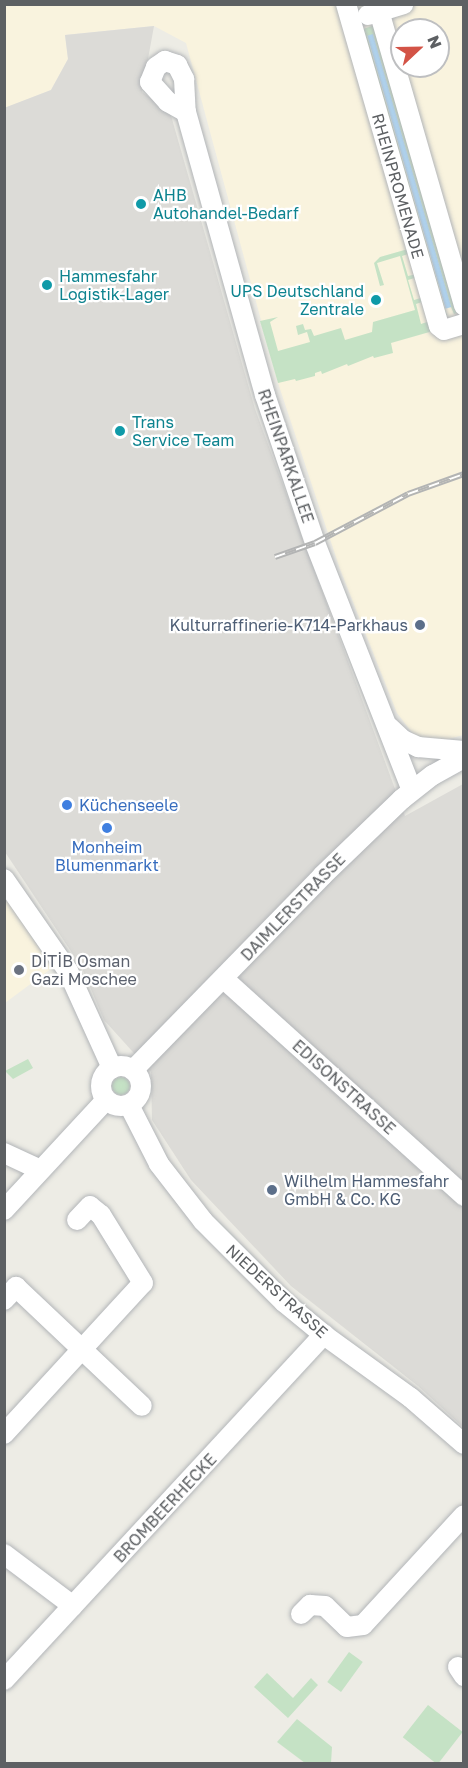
<!DOCTYPE html>
<html>
<head>
<meta charset="utf-8">
<style>
  body { margin:0 }
  #map { position:relative; width:468px; height:1768px; overflow:hidden; background:#edece5; font-family:"Golos Text",sans-serif }
  div>[style] { position:absolute }
  .commercial>* { inset:0; background:#f9f3de }
  .industrial>* { inset:0; background:#dcdbd7 }
  .green>* { inset:0; background:#c5e2c5; transform-origin:0 0 }
  .round { border-radius:50% }
  .water>* { inset:0; background:#aed5f4; transform-origin:0 0 }
  .roads { filter:drop-shadow(0 0 2px #b2b5b8) drop-shadow(0 0 2px #b2b5b8) }
  .minor>* { height:20px; margin:-10px; padding:0 10px; transform-origin:10px; border-radius:10px; background:#fff }
  .minor>.ring { margin:-10px; padding:0; box-sizing:content-box; background:none; border:20px solid #fff; border-radius:50% }
  .rail>* { height:6px; margin-top:-3px; transform-origin:0; background:repeating-linear-gradient(90deg,#fff 0 11px,#b3b4b4 0 22px); box-sizing:border-box; border-block:2px solid #b3b4b4 }
  .dots>* { width:16px; height:16px; translate:-50% -50%; box-sizing:border-box; border:3px solid #fff; border-radius:50% }
  span { translate:-50% -50%; white-space:nowrap; text-align:center; line-height:1.15; -webkit-text-stroke:4.5px #fff; paint-order:stroke }
  .street-label { font-size:16px; color:#5d6063 }
  .culture-label { font-size:16px; color:#0d838f }
  .left { translate:0 -50%; text-align:left }
  .right { translate:-100% -50%; text-align:right }
  .service-label { font-size:16px; color:#4e5e75 }
  .shop-label { font-size:16px; color:#366cbe }
  .worship-label { font-size:16px; color:#5b616d }
  .frame { position:absolute; inset:0; border:6px solid #5d6063; pointer-events:none }
  .north { position:absolute; left:390px; top:18px; width:60px; height:60px; box-sizing:border-box; background:#fff; border:2px solid #bebfc1; border-radius:50%; rotate:68deg; font-size:16px; font-weight:700; line-height:24px; text-align:center; color:#5d6063 }
  .north::after { content:''; display:block; margin:auto; width:21px; height:27px; background:#d35346; clip-path:polygon(50% 0,100% 100%,50% 72%,0 100%) }
</style>
</head>
<body>
<div id="map">
  <div class="commercial">
    <i style="clip-path:polygon(evenodd,5px 5px,463px 5px,463px 735px,434px 743px,413px 734px,397px 713px,340px 569px,278px 383px,186px 43px,154px 26px,65px 35px,68px 59px,51px 90px,5px 108px,5px 5px,402px 30px,438px 30px,438px 66px,402px 66px,402px 30px)"></i>
    <i style="clip-path:polygon(4px 894px,52px 968px,5px 1003px,4px 1003px)"></i>
  </div>
  <div class="industrial">
    <i style="clip-path:polygon(154px 26px,142px 92px,170px 112px,255px 409px,405px 816px,463px 784px,463px 1427px,418px 1386px,291px 1286px,191px 1180px,152px 1120px,151px 1072px,104px 1020px,82px 968px,5px 852px,4px 108px,51px 90px,68px 59px,65px 35px)"></i>
  </div>
  <div class="green">
    <i style="clip-path:polygon(375px 25px,458px 312px,454px 314px,451px 307px,373px 35px,367px 36px,445px 309px,447px 315px,442px 317px,360px 30px)"></i>
    <i style="clip-path:polygon(408px 249px,411px 253px,402px 256px,408px 276px,417px 274px,418px 277px,408px 280px,414px 300px,424px 297px,425px 301px,416px 304px,421px 324px,430px 321px,433px 331px,391px 343px,393px 353px,374px 358px,373px 356px,348px 366px,347px 364px,322px 374px,321px 371px,315px 373px,315px 376px,296px 381px,295px 379px,278px 383px,260px 321px,278px 317px,270px 322px,278px 351px,310px 342px,307px 332px,298px 335px,296px 326px,303px 324px,305px 330px,311px 329px,314px 336px,341px 328px,345px 340px,372px 332px,373px 322px,415px 310px,400px 256px,377px 263px,384px 285px,380px 286px,374px 263px,380px 257px)"></i>
    <i style="clip-path:polygon(28px 1059px,33px 1068px,13px 1079px,5px 1071px)"></i>
    <i class="round" style="left:112px;top:1077px;width:18px;height:18px"></i>
    <i style="left:349px;top:1652px;width:17px;height:37px;rotate:36deg"></i>
    <i style="clip-path:polygon(267px 1673px,293px 1698px,311px 1678px,318px 1685px,288px 1718px,254px 1687px)"></i>
    <i style="left:428px;top:1705px;width:44px;height:41px;rotate:38deg"></i>
    <i style="clip-path:polygon(297px 1719px,332px 1747px,331px 1763px,305px 1763px,277px 1742px)"></i>
  </div>
  <div class="water">
    <i style="left:373px;top:34px;width:284px;height:6px;rotate:74deg"></i>
  </div>
  <div class="roads">
    <div class="minor">
      <i style="left:346px;top:4px;width:335px;rotate:73.9deg"></i>
      <i style="left:439px;top:326px;width:6px;rotate:39deg"></i>
      <i style="left:444px;top:330px;width:21px;rotate:-17deg"></i>
      <i style="left:377px;top:4px;width:314px;rotate:73.9deg"></i>
      <i style="left:368px;top:15px;width:37px;rotate:-17deg"></i>
      <i style="left:186px;top:112px;width:21px;rotate:-151deg"></i>
      <i style="left:168px;top:102px;width:27px;rotate:-132deg"></i>
      <i style="left:150px;top:82px;width:16px;rotate:-68deg"></i>
      <i style="left:156px;top:67px;width:11px;rotate:-34deg"></i>
      <i style="left:165px;top:61px;width:13px;rotate:18deg"></i>
      <i style="left:177px;top:65px;width:16px;rotate:63deg"></i>
      <i style="left:184px;top:79px;width:33px;rotate:87deg"></i>
      <i style="left:186px;top:112px;width:294px;rotate:74.4deg"></i>
      <i style="left:265px;top:395px;width:156px;rotate:71.3deg"></i>
      <i style="left:315px;top:543px;width:265px;rotate:68.6deg"></i>
      <i style="left:389px;top:727px;width:19px;rotate:43deg"></i>
      <i style="left:403px;top:740px;width:17px;rotate:25deg"></i>
      <i style="left:418px;top:747px;width:46px;rotate:5deg"></i>
      <i style="left:4px;top:879px;width:112px;rotate:55.2deg"></i>
      <i style="left:68px;top:971px;width:107px;rotate:65.6deg"></i>
      <i style="left:224px;top:979px;width:324px;rotate:42.1deg"></i>
      <i class="ring" style="left:101px;top:1066px;width:20px;height:20px"></i>
      <i style="left:133px;top:1070px;width:271px;rotate:-45.7deg"></i>
      <i style="left:322px;top:876px;width:111px;rotate:-43.9deg"></i>
      <i style="left:402px;top:799px;width:39px;rotate:-38deg"></i>
      <i style="left:433px;top:775px;width:35px;rotate:-29deg"></i>
      <i style="left:129px;top:1105px;width:66px;rotate:63deg"></i>
      <i style="left:159px;top:1164px;width:72px;rotate:52.3deg"></i>
      <i style="left:203px;top:1221px;width:115px;rotate:45deg"></i>
      <i style="left:284px;top:1302px;width:52px;rotate:39.5deg"></i>
      <i style="left:324px;top:1335px;width:107px;rotate:35.9deg"></i>
      <i style="left:411px;top:1398px;width:70px;rotate:41deg"></i>
      <i style="left:4px;top:1153px;width:40px;rotate:25deg"></i>
      <i style="left:4px;top:1210px;width:150px;rotate:-47.2deg"></i>
      <i style="left:4px;top:1300px;width:18px;rotate:-47deg"></i>
      <i style="left:16px;top:1287px;width:173px;rotate:43.4deg"></i>
      <i style="left:4px;top:1434px;width:205px;rotate:-47.4deg"></i>
      <i style="left:143px;top:1283px;width:80px;rotate:-121.7deg"></i>
      <i style="left:101px;top:1215px;width:14px;rotate:-141deg"></i>
      <i style="left:90px;top:1206px;width:19px;rotate:133deg"></i>
      <i style="left:4px;top:1554px;width:86px;rotate:37deg"></i>
      <i style="left:301px;top:1614px;width:13px;rotate:-45deg"></i>
      <i style="left:310px;top:1605px;width:15px;rotate:4deg"></i>
      <i style="left:325px;top:1606px;width:30px;rotate:44deg"></i>
      <i style="left:347px;top:1627px;width:16px;rotate:-7deg"></i>
      <i style="left:363px;top:1625px;width:149px;rotate:-47.4deg"></i>
      <i style="left:458px;top:1667px;width:11px;rotate:56deg"></i>
      <i style="left:4px;top:1680px;width:471px;rotate:-47.2deg"></i>
    </div>
  </div>
  <div class="rail">
    <i style="left:275px;top:557px;width:42px;rotate:-19.3deg"></i>
    <i style="left:315px;top:543px;width:105px;rotate:-27.8deg"></i>
    <i style="left:408px;top:494px;width:59px;rotate:-19.7deg"></i>
  </div>
  <div class="dots">
    <i style="left:141px;top:204px;background:#0f9aa8"></i>
    <i style="left:47px;top:285px;background:#0f9aa8"></i>
    <i style="left:376px;top:300px;background:#0f9aa8"></i>
    <i style="left:120px;top:431px;background:#0f9aa8"></i>
    <i style="left:420px;top:625px;background:#5c6f8a"></i>
    <i style="left:67px;top:805px;background:#3f7fe0"></i>
    <i style="left:107px;top:828px;background:#3f7fe0"></i>
    <i style="left:19px;top:970px;background:#6b7280"></i>
    <i style="left:272px;top:1190px;background:#5c6f8a"></i>
  </div>
  <div class="street-label">
    <span style="left:398px;top:186px;rotate:74deg">RHEINPROMENADE</span>
    <span style="left:286px;top:456px;rotate:71deg">RHEINPARKALLEE</span>
    <span style="left:293px;top:907px;rotate:-46deg">DAIMLERSTRASSE</span>
    <span style="left:344px;top:1087px;rotate:42deg">EDISONSTRASSE</span>
    <span style="left:277px;top:1291px;rotate:42deg">NIEDERSTRASSE</span>
    <span style="left:165px;top:1508px;rotate:-47deg">BROMBEERHECKE</span>
  </div>
  <div class="culture-label">
    <span class="left" style="left:153px;top:204px">AHB<br>Autohandel-Bedarf</span>
    <span class="left" style="left:59px;top:285px">Hammesfahr<br>Logistik-Lager</span>
    <span class="right" style="left:364px;top:300px">UPS Deutschland<br>Zentrale</span>
    <span class="left" style="left:132px;top:431px">Trans<br>Service Team</span>
  </div>
  <div class="service-label">
    <span class="right" style="left:408px;top:625px">Kulturraffinerie-K714-Parkhaus</span>
    <span class="left" style="left:284px;top:1190px">Wilhelm Hammesfahr<br>GmbH &amp; Co. KG</span>
  </div>
  <div class="shop-label">
    <span class="left" style="left:79px;top:805px">Küchenseele</span>
    <span style="left:107px;top:856px">Monheim<br>Blumenmarkt</span>
  </div>
  <div class="worship-label">
    <span class="left" style="left:31px;top:970px">DİTİB Osman<br>Gazi Moschee</span>
  </div>
  <div class="frame"></div>
  <div class="north">N</div>
</div>
</body>
</html>
